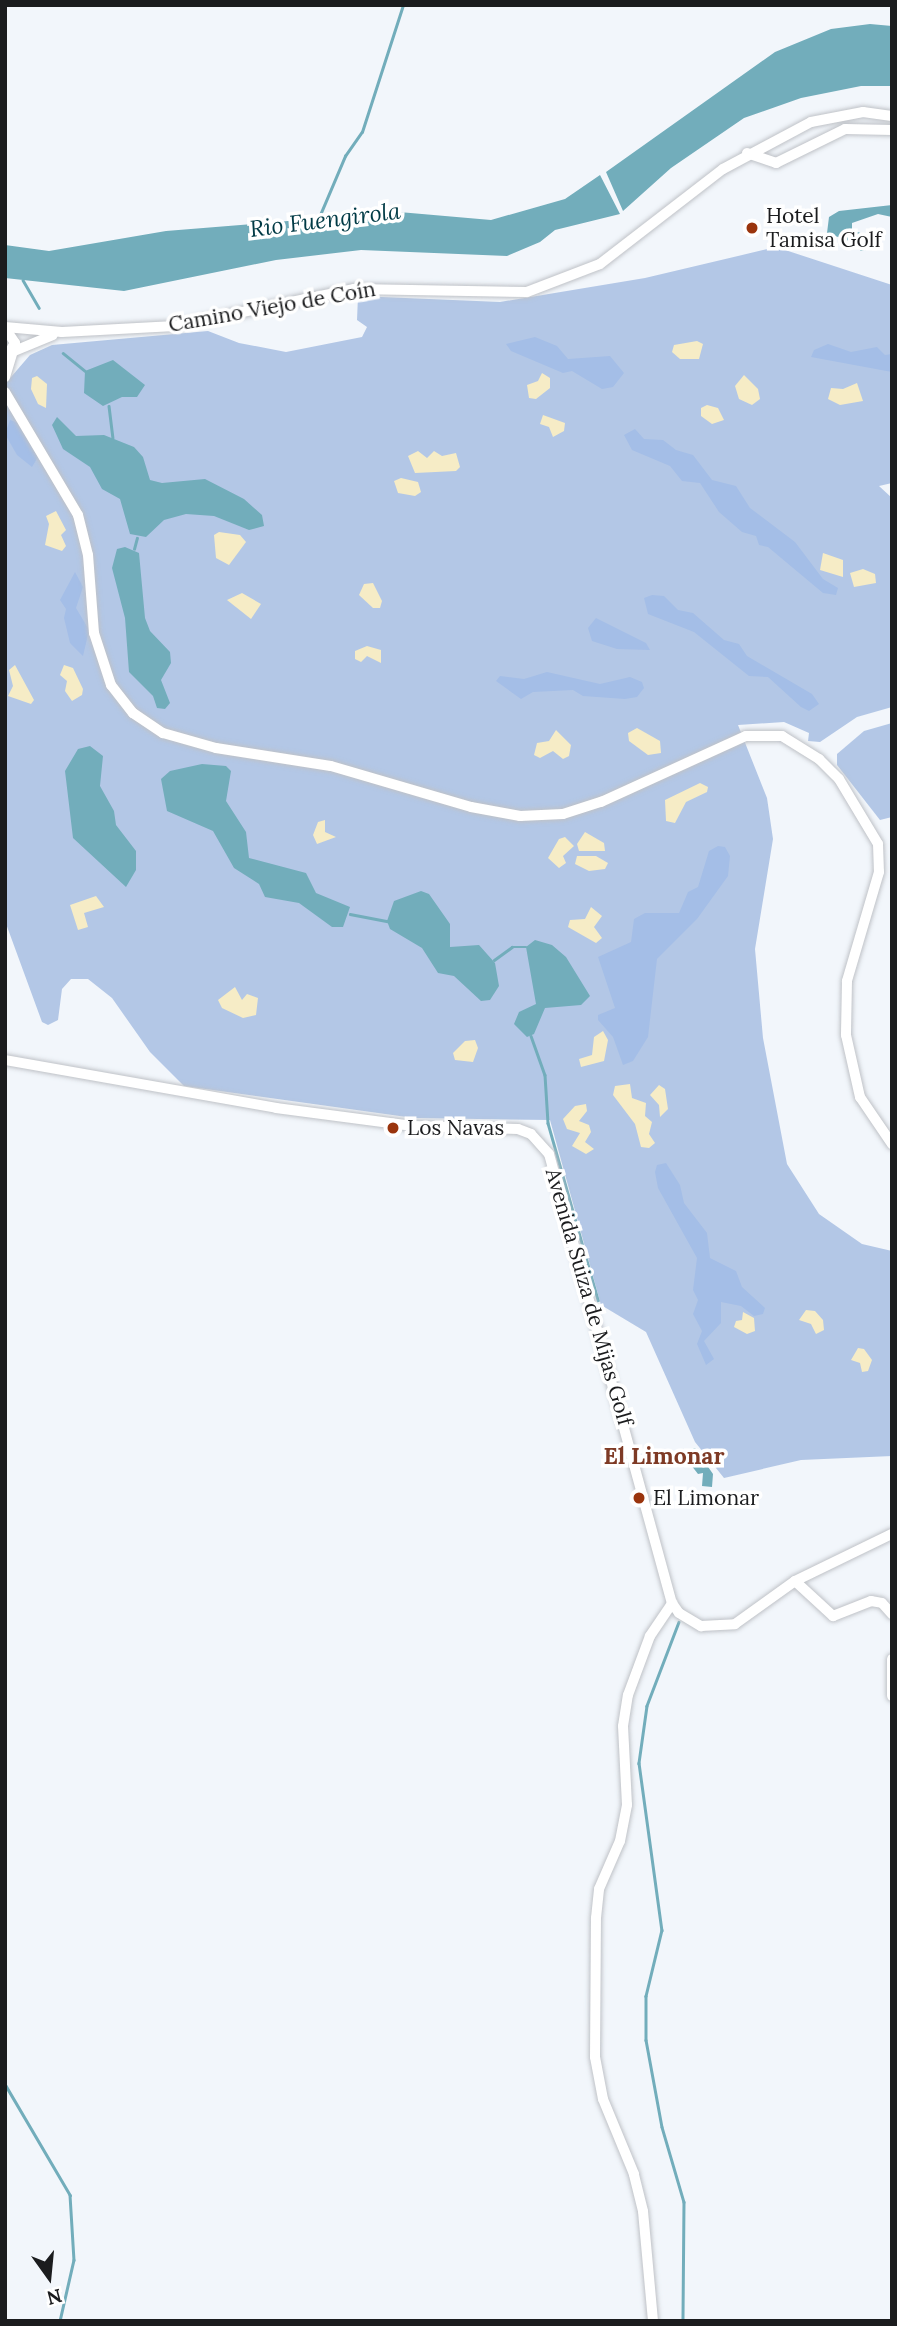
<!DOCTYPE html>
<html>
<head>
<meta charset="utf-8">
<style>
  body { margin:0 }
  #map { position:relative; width:897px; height:2326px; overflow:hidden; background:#f2f6fb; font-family:Lora,serif }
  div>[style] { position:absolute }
  .green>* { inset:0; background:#b3c7e6 }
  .forest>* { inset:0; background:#a4bee7 }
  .sand>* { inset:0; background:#f6ecc6 }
  .water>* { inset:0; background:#72adbb }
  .stream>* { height:2.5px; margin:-1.25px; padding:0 1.25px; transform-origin:1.25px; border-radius:1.25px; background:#72adbb }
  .roads { filter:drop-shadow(0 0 2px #bfc2c7) drop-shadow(0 0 2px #bfc2c7) }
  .minor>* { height:10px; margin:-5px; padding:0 5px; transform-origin:5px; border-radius:5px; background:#fff }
  .dots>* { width:19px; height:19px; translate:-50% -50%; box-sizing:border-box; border:4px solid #fff; border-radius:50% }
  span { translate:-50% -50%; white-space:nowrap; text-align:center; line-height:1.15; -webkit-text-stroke:7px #fff; paint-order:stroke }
  .poi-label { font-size:21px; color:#1b1c1e }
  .left { translate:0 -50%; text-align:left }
  .street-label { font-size:21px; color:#1b1c1e }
  .water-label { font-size:23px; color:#003a45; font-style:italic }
  .neighbourhood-label { font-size:23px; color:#7e3a25; font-weight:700 }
  .frame { position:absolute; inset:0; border:7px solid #1b1c1e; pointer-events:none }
  .north { position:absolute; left:14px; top:2242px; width:70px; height:70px; -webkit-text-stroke:5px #fff; paint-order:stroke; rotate:165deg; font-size:19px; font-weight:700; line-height:28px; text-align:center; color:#1b1c1e }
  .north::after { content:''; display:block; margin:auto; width:24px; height:32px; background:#1b1c1e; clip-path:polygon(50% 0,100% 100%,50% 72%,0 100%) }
</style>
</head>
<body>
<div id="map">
  <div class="green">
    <i style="clip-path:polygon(776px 247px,892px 285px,892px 483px,879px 486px,892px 498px,892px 707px,857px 717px,820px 742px,808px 741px,809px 733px,784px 722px,738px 725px,767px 798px,773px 839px,755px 949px,763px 1038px,787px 1164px,819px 1214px,862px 1244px,892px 1251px,892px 1456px,801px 1460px,724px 1478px,695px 1442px,646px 1332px,601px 1305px,550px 1120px,414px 1118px,184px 1086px,150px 1052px,112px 998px,88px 979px,71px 979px,62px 989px,58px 1020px,48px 1025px,42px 1022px,5px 921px,5px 384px,30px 355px,52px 345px,208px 331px,239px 343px,286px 352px,362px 337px,367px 327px,357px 320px,358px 296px,500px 302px,645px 278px)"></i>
    <i style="clip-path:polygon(892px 723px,892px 817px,880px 820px,837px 765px,837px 754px,864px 731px)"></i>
  </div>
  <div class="forest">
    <i style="clip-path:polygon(535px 337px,557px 346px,568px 359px,610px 356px,624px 373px,613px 387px,602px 389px,572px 371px,563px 373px,511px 351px,506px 344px)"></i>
    <i style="clip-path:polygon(828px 344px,851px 352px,877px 347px,885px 355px,892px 354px,892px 372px,811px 357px,814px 350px)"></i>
    <i style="clip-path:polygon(10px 420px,19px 423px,38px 457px,32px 467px,17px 455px,5px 434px)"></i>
    <i style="clip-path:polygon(635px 429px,644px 439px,663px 440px,676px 450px,693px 455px,712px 480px,736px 486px,750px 508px,795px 542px,823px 579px,838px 588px,836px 595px,823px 593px,768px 547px,759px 545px,756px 536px,742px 532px,719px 512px,700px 483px,682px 481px,670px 466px,632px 450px,624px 435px)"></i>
    <i style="clip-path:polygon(75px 572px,83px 587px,76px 608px,89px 630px,83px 656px,70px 643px,64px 618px,66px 609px,60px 600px)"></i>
    <i style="clip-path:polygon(652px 595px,664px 596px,678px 610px,693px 613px,724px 640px,739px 644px,747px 656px,812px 694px,819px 704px,809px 711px,801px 707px,768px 677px,749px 676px,694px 632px,648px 614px,644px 598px)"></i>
    <i style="clip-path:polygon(596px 618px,646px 643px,650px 650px,617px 649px,592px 641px,588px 628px)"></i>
    <i style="clip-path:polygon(547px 672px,600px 684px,630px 677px,642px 682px,644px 688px,637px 697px,625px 699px,583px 696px,573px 690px,533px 692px,521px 699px,496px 681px,500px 676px,524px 679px)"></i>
    <i style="clip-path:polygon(718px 846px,725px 847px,730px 856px,728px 876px,697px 919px,657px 959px,648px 1037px,633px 1061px,623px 1065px,613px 1037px,598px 1020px,598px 1015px,615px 1008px,598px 957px,631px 942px,634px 919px,645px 913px,679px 913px,688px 892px,698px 887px,709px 851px)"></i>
    <i style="clip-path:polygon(666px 1163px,680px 1185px,684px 1203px,707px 1233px,710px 1258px,736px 1271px,742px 1287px,765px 1308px,763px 1314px,754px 1316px,741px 1306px,721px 1302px,721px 1323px,704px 1341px,714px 1359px,706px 1365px,697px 1344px,702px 1331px,693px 1314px,698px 1300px,693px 1290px,697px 1258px,658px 1188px,655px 1172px,657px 1165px)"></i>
  </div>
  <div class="sand">
    <i style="clip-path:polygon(697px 341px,703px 344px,699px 359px,680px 359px,672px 352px,674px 345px)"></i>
    <i style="clip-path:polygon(542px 373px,550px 378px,550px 388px,536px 399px,529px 398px,527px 385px,538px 381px)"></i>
    <i style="clip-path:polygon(744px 375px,758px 389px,760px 399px,752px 405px,739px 399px,735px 386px)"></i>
    <i style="clip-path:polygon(37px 376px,47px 384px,46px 408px,38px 404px,31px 389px,32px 378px)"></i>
    <i style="clip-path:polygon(857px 383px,863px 401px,840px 405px,828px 399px,831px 388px,843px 389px)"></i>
    <i style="clip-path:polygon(707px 405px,718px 408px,724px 420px,712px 424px,701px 416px,701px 408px)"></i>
    <i style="clip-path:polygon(543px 415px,565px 423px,564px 431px,553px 437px,549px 427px,540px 424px)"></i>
    <i style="clip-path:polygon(418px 451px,427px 458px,434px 451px,442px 456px,456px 453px,460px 467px,456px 471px,415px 473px,408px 456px)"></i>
    <i style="clip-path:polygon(401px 478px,418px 482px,421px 492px,415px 496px,398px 493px,394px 481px)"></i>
    <i style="clip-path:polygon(56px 511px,66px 530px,61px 535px,66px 546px,62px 551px,45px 545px,49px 524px,46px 516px)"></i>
    <i style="clip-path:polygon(219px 532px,240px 535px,246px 542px,229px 565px,216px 558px,214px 535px)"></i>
    <i style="clip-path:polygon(823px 553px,843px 560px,843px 577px,820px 570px)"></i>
    <i style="clip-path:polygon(863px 569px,875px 574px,876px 583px,854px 587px,850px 573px)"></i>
    <i style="clip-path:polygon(373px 583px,382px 601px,380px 608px,373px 608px,359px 595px,364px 584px)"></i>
    <i style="clip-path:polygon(242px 593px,261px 604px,251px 619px,227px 600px)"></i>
    <i style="clip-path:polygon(367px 646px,381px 650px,381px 663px,367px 656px,361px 662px,355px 659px,355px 651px)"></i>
    <i style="clip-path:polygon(15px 665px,34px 700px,31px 704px,8px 696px,13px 686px,9px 670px)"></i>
    <i style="clip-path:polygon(64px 665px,73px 668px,83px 689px,82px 695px,72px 701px,65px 691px,67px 681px,60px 675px)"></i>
    <i style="clip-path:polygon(637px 728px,660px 741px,661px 753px,648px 755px,629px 741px,628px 733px)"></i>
    <i style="clip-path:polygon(556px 730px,571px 745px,569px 756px,563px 759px,553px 751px,540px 758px,534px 755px,537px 743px,549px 741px)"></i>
    <i style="clip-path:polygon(700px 783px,708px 787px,707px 792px,686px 802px,675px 823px,666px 821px,665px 800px)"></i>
    <i style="clip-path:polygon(325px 820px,325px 832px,336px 837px,317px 844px,313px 835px,318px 822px)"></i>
    <i style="clip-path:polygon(585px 832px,604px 843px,605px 851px,579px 851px,577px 844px)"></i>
    <i style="clip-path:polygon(565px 837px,574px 846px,563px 856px,566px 863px,559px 868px,548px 858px,559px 839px)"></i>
    <i style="clip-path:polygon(577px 856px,596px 856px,608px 863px,605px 869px,589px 871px,575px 864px)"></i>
    <i style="clip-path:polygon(96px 896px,104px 907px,84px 913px,88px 927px,78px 930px,70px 905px)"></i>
    <i style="clip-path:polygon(591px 907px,602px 916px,594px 927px,602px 938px,596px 943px,568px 927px,570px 920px,585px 919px)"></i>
    <i style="clip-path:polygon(235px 987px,242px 1000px,247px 994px,258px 998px,256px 1015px,243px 1018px,222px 1008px,218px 1000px)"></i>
    <i style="clip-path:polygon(603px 1031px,608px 1040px,604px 1061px,581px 1067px,579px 1059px,592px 1055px,594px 1037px)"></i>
    <i style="clip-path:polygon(475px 1040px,478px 1048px,473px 1062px,455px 1060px,453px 1053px,465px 1041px)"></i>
    <i style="clip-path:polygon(630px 1084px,632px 1098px,646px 1103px,645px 1116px,652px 1122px,649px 1134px,655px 1143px,649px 1148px,641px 1147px,635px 1124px,613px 1095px,615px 1086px)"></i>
    <i style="clip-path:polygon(659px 1085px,665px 1089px,668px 1109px,660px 1117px,659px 1105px,650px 1095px)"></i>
    <i style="clip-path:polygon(586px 1104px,587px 1111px,579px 1121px,589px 1125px,591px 1132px,585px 1142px,594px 1149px,586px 1154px,572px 1146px,580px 1133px,567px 1129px,563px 1119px,575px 1106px)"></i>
    <i style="clip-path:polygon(806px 1310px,815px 1311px,823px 1320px,824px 1330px,816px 1334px,811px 1324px,799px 1320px)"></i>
    <i style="clip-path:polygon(743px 1312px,754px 1318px,755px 1331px,747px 1334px,734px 1327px,736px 1321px,742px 1320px)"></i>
    <i style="clip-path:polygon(858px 1348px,864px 1349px,872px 1360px,868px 1371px,862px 1372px,860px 1363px,851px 1360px)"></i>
  </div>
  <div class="water">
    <i style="clip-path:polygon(870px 24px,892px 26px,892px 86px,861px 86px,801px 98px,744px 118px,671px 168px,623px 211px,606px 172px,775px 52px,831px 29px)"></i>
    <i style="clip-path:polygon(600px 175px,620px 214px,555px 230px,540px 242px,507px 256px,361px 250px,276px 260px,124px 291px,5px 278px,5px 245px,49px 251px,166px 231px,399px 212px,491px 220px,565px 199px)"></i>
    <i style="clip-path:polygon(892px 205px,892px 217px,878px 214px,852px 223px,852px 230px,869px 236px,870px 248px,861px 251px,849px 241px,827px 233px,829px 217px,839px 211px)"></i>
    <i style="clip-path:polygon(113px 360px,145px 385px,137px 397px,122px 397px,103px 406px,84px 393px,85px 371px)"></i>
    <i style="clip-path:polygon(57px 417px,76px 436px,104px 435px,134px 447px,143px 457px,150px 480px,162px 483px,205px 479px,244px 499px,262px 515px,264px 526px,249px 530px,214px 516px,186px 514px,164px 520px,146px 537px,130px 534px,120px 499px,102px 489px,90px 467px,63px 449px,52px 425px)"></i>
    <i style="clip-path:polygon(125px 547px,139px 553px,145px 618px,150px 631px,170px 652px,171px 663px,161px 680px,170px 703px,165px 709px,157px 708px,153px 696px,129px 672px,125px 618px,112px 568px,117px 549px)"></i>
    <i style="clip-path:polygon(90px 746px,103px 756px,100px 786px,114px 811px,116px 825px,136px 851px,136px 870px,126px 887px,73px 838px,65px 771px,78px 749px)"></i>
    <i style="clip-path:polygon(202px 764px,226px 766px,231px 771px,226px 801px,246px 832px,249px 858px,306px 873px,316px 893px,350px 907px,343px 927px,332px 927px,299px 903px,265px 897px,259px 884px,234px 868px,213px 831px,167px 811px,161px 779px,170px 771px)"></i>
    <i style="clip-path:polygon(421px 891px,429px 894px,450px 924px,450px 947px,479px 945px,495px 963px,499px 986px,490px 1000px,481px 1001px,454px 976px,438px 973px,422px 948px,390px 929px,387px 921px,394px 901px)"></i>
    <i style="clip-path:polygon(535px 940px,552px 945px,566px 957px,590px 996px,581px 1005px,545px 1008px,534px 1034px,527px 1037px,514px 1024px,519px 1012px,536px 1004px,526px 947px)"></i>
    <i style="clip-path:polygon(695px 1448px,713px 1474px,712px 1487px,702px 1486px,703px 1473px,698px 1474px,691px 1465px,688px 1451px)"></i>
  </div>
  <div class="stream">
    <i style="left:317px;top:222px;width:72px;rotate:-67deg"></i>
    <i style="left:345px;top:156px;width:29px;rotate:-55deg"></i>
    <i style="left:362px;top:132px;width:133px;rotate:-72.1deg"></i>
    <i style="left:23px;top:280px;width:32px;rotate:60deg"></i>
    <i style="left:63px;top:353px;width:28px;rotate:39deg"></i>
    <i style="left:109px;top:406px;width:32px;rotate:83deg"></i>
    <i style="left:134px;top:549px;width:11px;rotate:-75deg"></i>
    <i style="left:350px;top:914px;width:38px;rotate:11deg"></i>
    <i style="left:494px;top:960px;width:22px;rotate:-36deg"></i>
    <i style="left:512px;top:947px;width:14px"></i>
    <i style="left:531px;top:1036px;width:41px;rotate:70.3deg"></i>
    <i style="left:545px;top:1075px;width:48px;rotate:86.4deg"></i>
    <i style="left:548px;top:1123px;width:184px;rotate:74.2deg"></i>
    <i style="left:679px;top:1622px;width:90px;rotate:110.9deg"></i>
    <i style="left:647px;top:1706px;width:58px;rotate:98deg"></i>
    <i style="left:639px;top:1763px;width:169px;rotate:82.2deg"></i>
    <i style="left:662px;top:1930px;width:68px;rotate:103.6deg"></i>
    <i style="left:646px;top:1996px;width:44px;rotate:90deg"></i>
    <i style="left:646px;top:2040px;width:88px;rotate:79.6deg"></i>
    <i style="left:662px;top:2127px;width:78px;rotate:73.7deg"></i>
    <i style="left:684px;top:2202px;width:119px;rotate:90.5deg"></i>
    <i style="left:5px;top:2084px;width:129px;rotate:59.6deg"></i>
    <i style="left:70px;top:2195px;width:65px;rotate:86.5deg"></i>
    <i style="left:74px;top:2260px;width:63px;rotate:102.9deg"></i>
  </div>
  <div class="roads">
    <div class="minor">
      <i style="left:747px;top:153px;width:31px;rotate:19deg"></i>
      <i style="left:776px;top:163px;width:77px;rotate:-26.2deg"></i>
      <i style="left:845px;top:129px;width:47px;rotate:1.2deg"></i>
      <i style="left:5px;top:327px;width:57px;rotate:5deg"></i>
      <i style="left:62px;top:332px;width:113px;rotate:-3deg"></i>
      <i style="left:175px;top:326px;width:183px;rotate:-11.7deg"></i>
      <i style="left:354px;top:289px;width:173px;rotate:1deg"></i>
      <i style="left:527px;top:292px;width:78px;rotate:-21deg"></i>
      <i style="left:600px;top:264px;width:155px;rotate:-37.7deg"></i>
      <i style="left:723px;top:169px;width:100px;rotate:-28.1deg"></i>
      <i style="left:811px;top:122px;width:53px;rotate:-10.9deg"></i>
      <i style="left:863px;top:112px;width:29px;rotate:8deg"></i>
      <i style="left:5px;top:328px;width:18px;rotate:56deg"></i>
      <i style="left:15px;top:343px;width:19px;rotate:122deg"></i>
      <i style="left:12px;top:352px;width:44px;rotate:-22.5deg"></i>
      <i style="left:5px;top:377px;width:24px;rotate:-73deg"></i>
      <i style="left:5px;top:392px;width:143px;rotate:59.3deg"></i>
      <i style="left:78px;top:515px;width:41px;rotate:76deg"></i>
      <i style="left:88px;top:555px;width:78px;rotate:85.6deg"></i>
      <i style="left:94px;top:633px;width:55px;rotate:71.9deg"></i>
      <i style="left:111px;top:685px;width:36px;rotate:52deg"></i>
      <i style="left:133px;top:713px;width:36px;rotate:34deg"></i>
      <i style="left:163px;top:733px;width:55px;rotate:15.8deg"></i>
      <i style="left:216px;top:748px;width:116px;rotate:8.9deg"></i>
      <i style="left:331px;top:766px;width:146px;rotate:16.3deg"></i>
      <i style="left:471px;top:807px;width:50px;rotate:10.4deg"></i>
      <i style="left:520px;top:816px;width:43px;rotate:-2.7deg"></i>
      <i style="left:563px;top:814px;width:40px;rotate:-18deg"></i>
      <i style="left:601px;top:802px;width:159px;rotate:-24.5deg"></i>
      <i style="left:746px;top:736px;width:36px"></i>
      <i style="left:782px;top:736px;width:44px;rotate:31.9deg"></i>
      <i style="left:819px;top:759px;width:28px;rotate:45deg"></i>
      <i style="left:839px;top:779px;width:76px;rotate:59deg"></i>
      <i style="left:878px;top:844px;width:28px;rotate:88deg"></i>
      <i style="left:879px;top:872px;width:114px;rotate:106.4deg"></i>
      <i style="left:847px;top:981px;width:54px;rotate:91.1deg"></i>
      <i style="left:846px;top:1035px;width:64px;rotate:77.3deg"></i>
      <i style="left:860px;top:1097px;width:57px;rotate:55.8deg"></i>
      <i style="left:5px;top:1060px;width:275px;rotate:10deg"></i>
      <i style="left:276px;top:1108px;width:138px;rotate:7.5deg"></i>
      <i style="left:413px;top:1126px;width:105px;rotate:1.6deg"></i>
      <i style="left:518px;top:1129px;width:14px;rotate:21deg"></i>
      <i style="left:531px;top:1134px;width:27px;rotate:48deg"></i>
      <i style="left:549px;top:1154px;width:466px;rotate:74.7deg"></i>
      <i style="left:672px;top:1603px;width:12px;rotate:55deg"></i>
      <i style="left:679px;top:1613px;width:26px;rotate:31deg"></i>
      <i style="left:701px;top:1626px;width:34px;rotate:-3deg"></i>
      <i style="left:735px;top:1624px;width:74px;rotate:-35.6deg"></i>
      <i style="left:795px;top:1581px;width:108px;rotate:-25.9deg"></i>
      <i style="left:795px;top:1581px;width:52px;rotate:42.6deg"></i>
      <i style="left:833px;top:1616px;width:41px;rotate:-21.5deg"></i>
      <i style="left:871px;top:1601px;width:11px;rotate:10deg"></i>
      <i style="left:882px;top:1603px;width:15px;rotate:48deg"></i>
      <i style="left:892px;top:1659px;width:37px;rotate:90deg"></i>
      <i style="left:653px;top:2321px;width:110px;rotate:-95.2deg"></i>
      <i style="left:643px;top:2211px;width:38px;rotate:-104deg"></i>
      <i style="left:634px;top:2174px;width:81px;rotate:-112.5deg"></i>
      <i style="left:603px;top:2099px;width:43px;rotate:-100.8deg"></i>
      <i style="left:595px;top:2057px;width:139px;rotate:-89.6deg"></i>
      <i style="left:596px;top:1918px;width:29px;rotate:-84deg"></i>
      <i style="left:599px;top:1889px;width:52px;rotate:-66.4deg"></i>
      <i style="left:620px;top:1841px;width:37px;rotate:-79deg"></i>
      <i style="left:627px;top:1805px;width:79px;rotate:-92.9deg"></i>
      <i style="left:623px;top:1726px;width:31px;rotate:-81deg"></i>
      <i style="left:628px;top:1695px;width:63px;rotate:-69.6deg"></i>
      <i style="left:650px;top:1636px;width:40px;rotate:-56deg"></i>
    </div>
  </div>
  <div class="dots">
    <i style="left:752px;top:228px;background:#9a340d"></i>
    <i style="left:393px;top:1128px;background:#9a340d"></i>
    <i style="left:639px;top:1498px;background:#9a340d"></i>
  </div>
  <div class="poi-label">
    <span class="left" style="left:766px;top:228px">Hotel<br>Tamisa Golf</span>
    <span class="left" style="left:407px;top:1128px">Los Navas</span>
    <span class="left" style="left:653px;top:1498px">El Limonar</span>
  </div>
  <div class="street-label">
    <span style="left:272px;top:307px;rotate:-10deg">Camino Viejo de Coín</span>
    <span style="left:589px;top:1297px;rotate:74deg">Avenida Suiza de Mijas Golf</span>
  </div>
  <div class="water-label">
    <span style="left:325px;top:220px;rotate:-7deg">Rio Fuengirola</span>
  </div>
  <div class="neighbourhood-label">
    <span style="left:664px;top:1456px">El Limonar</span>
  </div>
  <div class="frame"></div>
  <div class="north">N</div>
</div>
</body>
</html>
